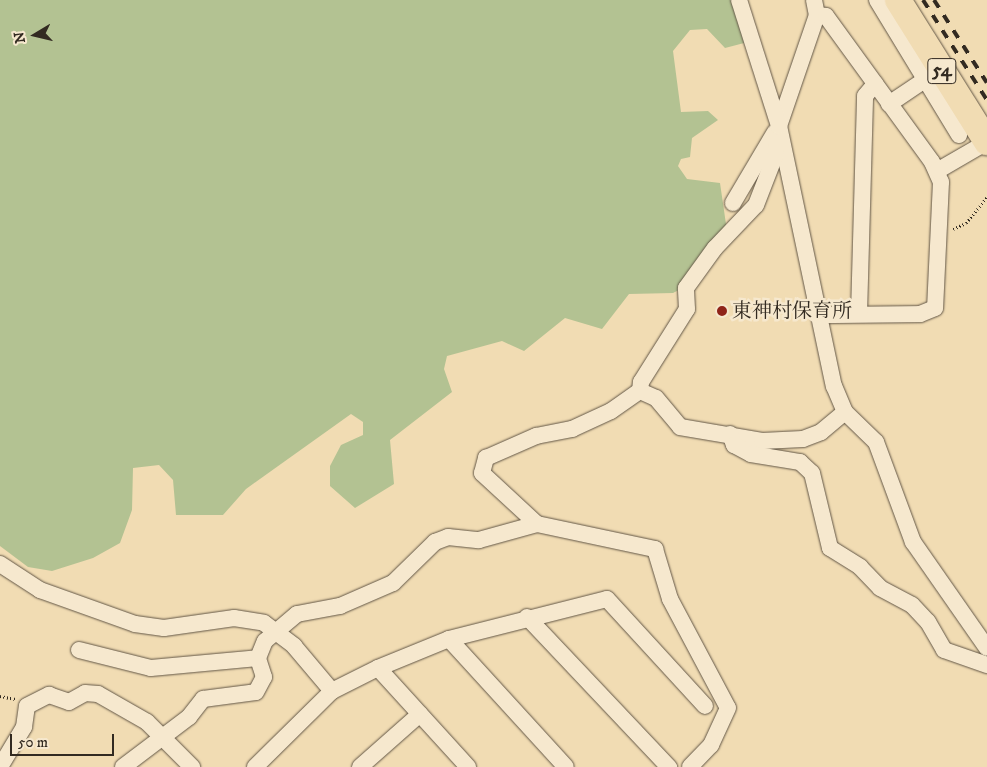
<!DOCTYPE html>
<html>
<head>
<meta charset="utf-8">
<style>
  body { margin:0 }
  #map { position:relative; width:987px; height:767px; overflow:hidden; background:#f1dcb3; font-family:"IM FELL DW Pica","Noto Serif JP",serif }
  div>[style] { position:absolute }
  .green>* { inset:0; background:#b3c292 }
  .path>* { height:2.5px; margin-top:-1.25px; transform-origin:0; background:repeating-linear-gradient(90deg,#322a21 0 1px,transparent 0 3.5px) }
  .roads { filter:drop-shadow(0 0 1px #625646) drop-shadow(0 0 1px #625646) }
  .street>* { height:16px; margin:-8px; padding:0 8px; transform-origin:8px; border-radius:8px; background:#f6e8ce }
  .primary>* { height:26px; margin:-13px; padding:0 13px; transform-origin:13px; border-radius:13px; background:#f1dcb3 }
  .rail>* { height:4px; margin-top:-2px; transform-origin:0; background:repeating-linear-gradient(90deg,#322a21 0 9px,transparent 0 18px) }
  .dots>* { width:14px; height:14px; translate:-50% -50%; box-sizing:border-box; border:2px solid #f6e8ce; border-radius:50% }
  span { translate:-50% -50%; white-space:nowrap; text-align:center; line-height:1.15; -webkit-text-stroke:5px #f6e8ce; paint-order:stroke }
  .shield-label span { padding:1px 4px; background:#f6e8ce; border:1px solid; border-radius:4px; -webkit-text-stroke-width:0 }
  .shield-label { font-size:19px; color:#322a21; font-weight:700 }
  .poi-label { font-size:20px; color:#322a21 }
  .left { translate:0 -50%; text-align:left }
  .north { position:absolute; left:10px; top:10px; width:50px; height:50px; -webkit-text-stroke:4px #f6e8ce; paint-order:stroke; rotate:261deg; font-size:14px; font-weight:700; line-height:20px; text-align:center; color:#322a21 }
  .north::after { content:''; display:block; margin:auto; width:18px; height:22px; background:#322a21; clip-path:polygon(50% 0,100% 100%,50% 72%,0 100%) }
  .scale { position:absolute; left:10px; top:734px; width:104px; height:22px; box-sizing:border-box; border:2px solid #322a21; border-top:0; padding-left:6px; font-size:15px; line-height:18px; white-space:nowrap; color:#322a21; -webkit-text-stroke:4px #f6e8ce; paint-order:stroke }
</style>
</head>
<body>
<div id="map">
  <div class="green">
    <i style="clip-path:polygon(0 0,732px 0,748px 42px,725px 48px,707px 29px,690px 30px,673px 51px,681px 112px,708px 111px,718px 120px,692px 138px,690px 157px,681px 159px,678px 166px,687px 179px,720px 183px,727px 231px,694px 282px,673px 293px,629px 294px,602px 329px,565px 318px,524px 351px,502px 341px,447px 356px,444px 369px,452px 392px,390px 440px,394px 484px,355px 508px,330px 486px,330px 466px,341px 445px,363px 435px,363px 422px,351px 414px,246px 489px,223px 515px,176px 515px,173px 480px,159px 465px,133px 468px,132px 510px,120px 543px,93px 558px,52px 571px,28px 567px,0 546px)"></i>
  </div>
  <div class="path">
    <i style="left:953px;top:229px;width:14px;rotate:-25deg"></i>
    <i style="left:966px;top:223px;width:33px;rotate:-51deg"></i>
    <i style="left:0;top:696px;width:16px;rotate:11deg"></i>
  </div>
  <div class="roads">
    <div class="street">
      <i style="left:814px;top:0;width:15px;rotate:79deg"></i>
      <i style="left:817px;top:15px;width:117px;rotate:108.9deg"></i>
      <i style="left:779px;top:126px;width:266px;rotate:78.1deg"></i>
      <i style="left:834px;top:386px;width:28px;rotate:67deg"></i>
      <i style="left:845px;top:412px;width:43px;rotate:44.1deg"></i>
      <i style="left:876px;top:442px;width:107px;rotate:69.7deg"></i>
      <i style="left:913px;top:542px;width:129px;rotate:55.1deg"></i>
      <i style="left:877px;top:0;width:158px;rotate:58.7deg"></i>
      <i style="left:817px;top:15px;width:9px;rotate:6deg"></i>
      <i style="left:826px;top:16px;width:180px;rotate:54deg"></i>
      <i style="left:932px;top:162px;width:22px;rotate:66deg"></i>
      <i style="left:941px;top:182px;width:126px;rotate:92.7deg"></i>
      <i style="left:935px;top:308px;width:16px;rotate:158deg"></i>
      <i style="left:920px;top:314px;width:100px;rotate:179.4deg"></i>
      <i style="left:889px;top:104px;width:45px;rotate:-34deg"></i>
      <i style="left:937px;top:171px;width:58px;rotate:-30.1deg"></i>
      <i style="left:733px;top:203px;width:82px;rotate:-59.4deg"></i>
      <i style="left:859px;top:314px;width:218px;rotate:-88.4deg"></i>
      <i style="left:865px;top:96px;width:16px;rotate:-50deg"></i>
      <i style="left:640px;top:391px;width:9px;rotate:-84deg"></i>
      <i style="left:641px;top:382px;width:86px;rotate:-57.8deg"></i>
      <i style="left:687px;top:309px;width:21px;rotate:-93deg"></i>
      <i style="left:686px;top:288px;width:49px;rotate:-54.1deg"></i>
      <i style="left:715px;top:248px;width:59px;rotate:-46.4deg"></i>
      <i style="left:756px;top:205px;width:53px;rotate:-68.8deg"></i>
      <i style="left:775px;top:156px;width:30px;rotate:-82deg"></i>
      <i style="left:779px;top:126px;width:132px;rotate:-107.6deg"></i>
      <i style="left:640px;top:391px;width:17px;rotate:24deg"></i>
      <i style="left:656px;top:398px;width:38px;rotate:50deg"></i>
      <i style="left:680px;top:427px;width:83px;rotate:9.7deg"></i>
      <i style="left:762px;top:441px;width:41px;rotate:-2.8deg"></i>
      <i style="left:803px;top:439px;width:19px;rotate:-21deg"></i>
      <i style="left:821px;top:432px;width:31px;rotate:-40deg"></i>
      <i style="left:730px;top:434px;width:12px;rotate:70deg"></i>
      <i style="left:734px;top:445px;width:19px;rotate:28deg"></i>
      <i style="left:751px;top:454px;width:50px;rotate:9.3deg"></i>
      <i style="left:800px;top:462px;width:16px;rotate:43deg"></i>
      <i style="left:812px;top:473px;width:77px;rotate:76.5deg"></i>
      <i style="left:830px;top:548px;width:36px;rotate:32deg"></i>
      <i style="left:860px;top:567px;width:29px;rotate:46deg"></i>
      <i style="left:880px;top:588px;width:36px;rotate:28deg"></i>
      <i style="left:912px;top:605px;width:23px;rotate:47deg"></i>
      <i style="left:928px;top:622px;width:32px;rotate:60deg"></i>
      <i style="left:944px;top:650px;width:46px;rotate:19.2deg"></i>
      <i style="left:537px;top:524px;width:75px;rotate:-137.2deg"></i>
      <i style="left:482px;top:473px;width:16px;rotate:-75deg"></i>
      <i style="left:486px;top:458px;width:55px;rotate:-23.7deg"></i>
      <i style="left:536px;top:436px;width:37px;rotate:-11deg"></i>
      <i style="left:572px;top:429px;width:43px;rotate:-24.8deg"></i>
      <i style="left:611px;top:411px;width:35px;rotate:-35deg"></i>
      <i style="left:0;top:564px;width:48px;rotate:33deg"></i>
      <i style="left:40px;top:590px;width:101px;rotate:19.7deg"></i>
      <i style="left:135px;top:624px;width:29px;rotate:8deg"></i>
      <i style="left:164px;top:628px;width:71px;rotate:-8.1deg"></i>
      <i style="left:234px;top:618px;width:30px;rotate:9deg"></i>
      <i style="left:264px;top:623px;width:38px;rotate:37deg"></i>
      <i style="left:294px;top:646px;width:59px;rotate:49.8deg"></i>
      <i style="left:527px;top:617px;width:207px;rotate:46.6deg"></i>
      <i style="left:449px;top:639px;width:173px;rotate:47.6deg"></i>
      <i style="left:79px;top:650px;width:74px;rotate:14deg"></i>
      <i style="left:151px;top:668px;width:107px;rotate:-5.3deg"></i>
      <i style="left:378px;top:668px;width:134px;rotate:47.7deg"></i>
      <i style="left:0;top:767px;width:47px;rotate:-59deg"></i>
      <i style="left:24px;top:727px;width:21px;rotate:-82deg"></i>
      <i style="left:27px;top:706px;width:25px;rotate:-27deg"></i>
      <i style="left:49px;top:695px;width:21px;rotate:19deg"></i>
      <i style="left:69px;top:702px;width:18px;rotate:-29deg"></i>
      <i style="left:85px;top:693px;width:13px;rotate:4deg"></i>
      <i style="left:98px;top:694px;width:56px;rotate:29.7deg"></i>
      <i style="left:147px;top:722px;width:64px;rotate:45deg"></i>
      <i style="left:123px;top:767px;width:83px;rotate:-37.1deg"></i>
      <i style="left:189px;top:717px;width:23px;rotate:-52deg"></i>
      <i style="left:203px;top:699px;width:53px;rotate:-7.5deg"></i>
      <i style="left:256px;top:692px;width:17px;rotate:-62deg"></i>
      <i style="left:264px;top:677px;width:20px;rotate:-108deg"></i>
      <i style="left:258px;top:658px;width:18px;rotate:-68deg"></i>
      <i style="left:265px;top:641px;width:42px;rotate:-40.2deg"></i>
      <i style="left:297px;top:614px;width:44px;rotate:-10.5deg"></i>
      <i style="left:340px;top:606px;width:58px;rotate:-23.5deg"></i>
      <i style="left:393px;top:583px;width:59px;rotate:-44.3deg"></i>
      <i style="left:435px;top:542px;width:14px;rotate:-21deg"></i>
      <i style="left:448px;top:537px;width:31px;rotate:6deg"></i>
      <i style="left:479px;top:540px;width:60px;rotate:-15.4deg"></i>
      <i style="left:537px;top:524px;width:121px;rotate:12deg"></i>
      <i style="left:655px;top:549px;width:52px;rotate:73.3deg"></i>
      <i style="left:670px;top:599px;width:123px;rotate:62deg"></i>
      <i style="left:728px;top:708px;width:41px;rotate:114.7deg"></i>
      <i style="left:711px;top:745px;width:30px;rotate:134deg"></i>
      <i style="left:255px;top:767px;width:108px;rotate:-44.6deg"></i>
      <i style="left:332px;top:691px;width:51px;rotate:-26.6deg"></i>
      <i style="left:378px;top:668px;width:77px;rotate:-22.2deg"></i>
      <i style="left:449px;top:639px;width:163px;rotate:-14.2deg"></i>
      <i style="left:607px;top:599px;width:145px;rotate:47.5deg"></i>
      <i style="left:360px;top:767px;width:80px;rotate:-41.5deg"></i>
    </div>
    <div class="primary">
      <i style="left:898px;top:0;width:168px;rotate:57.9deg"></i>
    </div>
  </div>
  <div class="rail">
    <i style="left:923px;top:0;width:119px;rotate:57.4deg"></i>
    <i style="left:934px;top:0;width:98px;rotate:57.4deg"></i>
  </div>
  <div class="dots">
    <i style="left:722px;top:311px;background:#8f2418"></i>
  </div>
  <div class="shield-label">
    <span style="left:942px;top:71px">54</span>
  </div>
  <div class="poi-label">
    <span class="left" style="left:732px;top:311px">東神村保育所</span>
  </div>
  <div class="north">N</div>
  <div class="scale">50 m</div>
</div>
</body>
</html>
